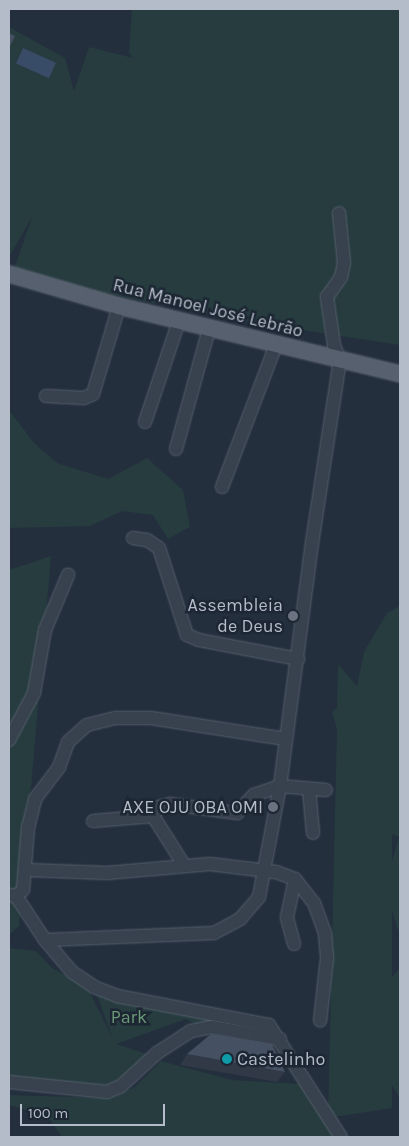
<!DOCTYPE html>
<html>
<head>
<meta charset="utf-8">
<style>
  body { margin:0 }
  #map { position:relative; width:409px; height:1146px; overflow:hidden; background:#242f3e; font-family:Karla,sans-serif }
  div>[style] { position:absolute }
  .green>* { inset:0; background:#263c3f }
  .water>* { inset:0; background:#394c67; transform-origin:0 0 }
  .roads { filter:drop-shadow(0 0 1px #565f6c) drop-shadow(0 0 1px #565f6c) }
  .minor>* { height:12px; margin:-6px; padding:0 6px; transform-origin:6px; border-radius:6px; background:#38414e }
  .major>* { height:16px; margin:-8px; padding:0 8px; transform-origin:8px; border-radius:8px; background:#56606e }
  .shaded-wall>* { inset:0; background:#303945 }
  .building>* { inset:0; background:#455162 }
  .dots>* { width:14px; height:14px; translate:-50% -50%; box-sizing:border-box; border:2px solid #1d2633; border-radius:50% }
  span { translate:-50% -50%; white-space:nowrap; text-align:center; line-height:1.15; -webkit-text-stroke:5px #1d2633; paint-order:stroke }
  .street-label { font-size:18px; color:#b4bcc9 }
  .poi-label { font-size:18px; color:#b4bcc9 }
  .right { translate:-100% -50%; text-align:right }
  .left { translate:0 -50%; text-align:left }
  .park-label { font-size:18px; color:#6b9a76 }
  .frame { position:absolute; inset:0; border:10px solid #b4bcc9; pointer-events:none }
  .scale { position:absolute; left:20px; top:1104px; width:145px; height:22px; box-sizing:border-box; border:2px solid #b4bcc9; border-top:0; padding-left:6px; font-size:15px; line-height:18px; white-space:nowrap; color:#b4bcc9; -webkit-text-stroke:4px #1d2633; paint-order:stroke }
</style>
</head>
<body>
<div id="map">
  <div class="green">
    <i style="clip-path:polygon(132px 9px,400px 9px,400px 345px,242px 321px,12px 275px,32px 217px,9px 257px,9px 27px,65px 58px,74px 91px,89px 47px,133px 58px,129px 53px)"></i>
    <i style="clip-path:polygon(9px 410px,34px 443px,57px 463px,108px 479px,147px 458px,183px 490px,190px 527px,168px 539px,153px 515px,122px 511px,90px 526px,9px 528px)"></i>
    <i style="clip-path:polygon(51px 556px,19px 926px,9px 935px,9px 570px)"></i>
    <i style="clip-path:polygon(evenodd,400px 606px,400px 935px,392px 911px,392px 977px,400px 968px,400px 1098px,392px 1085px,392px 1108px,328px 1118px,337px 729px,332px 712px,337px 708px,338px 664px,357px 686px,364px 652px,387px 613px,400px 606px,392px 834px,399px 837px,392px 861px,392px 834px)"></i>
    <i style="clip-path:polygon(9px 948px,36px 951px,52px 968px,87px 987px,113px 1039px,94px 987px,274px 1030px,202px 1028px,186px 1019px,116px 1044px,150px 1055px,129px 1077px,109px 1087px,9px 1081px)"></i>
    <i style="clip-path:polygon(161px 1061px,232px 1080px,300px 1084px,335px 1137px,62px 1137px,47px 1116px,9px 1105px,9px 1095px,110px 1098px,135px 1087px)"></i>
  </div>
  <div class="water">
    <i style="left:23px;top:48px;width:36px;height:17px;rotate:24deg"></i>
  </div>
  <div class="roads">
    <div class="minor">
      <i style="left:46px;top:396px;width:38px;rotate:3deg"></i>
      <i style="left:84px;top:398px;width:10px;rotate:-24deg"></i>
      <i style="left:93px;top:394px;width:92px;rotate:-73.5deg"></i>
      <i style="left:145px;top:422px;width:107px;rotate:-71.4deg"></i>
      <i style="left:176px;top:449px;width:124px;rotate:-74.6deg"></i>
      <i style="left:222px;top:487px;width:152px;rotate:-69.2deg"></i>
      <i style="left:133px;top:538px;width:14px;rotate:8deg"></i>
      <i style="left:147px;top:540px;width:14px;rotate:34deg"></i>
      <i style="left:159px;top:548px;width:91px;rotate:72.2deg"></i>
      <i style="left:187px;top:635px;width:13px;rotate:23deg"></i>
      <i style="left:199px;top:640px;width:101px;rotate:10.9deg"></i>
      <i style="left:9px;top:740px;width:53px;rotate:-62deg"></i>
      <i style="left:34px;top:693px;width:64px;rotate:-80.1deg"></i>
      <i style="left:45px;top:630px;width:60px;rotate:-67.3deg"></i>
      <i style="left:309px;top:789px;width:44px;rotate:84.8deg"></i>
      <i style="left:93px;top:821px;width:60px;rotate:-4.8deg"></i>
      <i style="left:184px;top:865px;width:58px;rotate:-122.3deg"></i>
      <i style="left:153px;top:816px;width:11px;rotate:-56deg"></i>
      <i style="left:159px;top:807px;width:11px;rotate:-15deg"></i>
      <i style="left:170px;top:804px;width:68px;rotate:7.7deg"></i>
      <i style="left:237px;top:813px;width:25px;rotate:-47deg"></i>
      <i style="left:254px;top:795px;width:28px;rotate:-19deg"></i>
      <i style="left:280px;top:786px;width:46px;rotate:5deg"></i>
      <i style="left:27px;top:870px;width:80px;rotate:2.1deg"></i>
      <i style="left:107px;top:873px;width:103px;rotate:-5deg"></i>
      <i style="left:210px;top:864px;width:66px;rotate:6.9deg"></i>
      <i style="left:276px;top:872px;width:20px;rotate:20deg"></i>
      <i style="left:295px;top:879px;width:31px;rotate:52deg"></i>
      <i style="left:314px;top:903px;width:33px;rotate:70deg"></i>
      <i style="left:325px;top:934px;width:24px;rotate:85deg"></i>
      <i style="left:327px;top:958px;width:63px;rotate:96.3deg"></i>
      <i style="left:9px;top:895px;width:7px;rotate:8deg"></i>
      <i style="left:16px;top:896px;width:9px;rotate:-41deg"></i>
      <i style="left:23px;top:890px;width:62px;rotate:-85.4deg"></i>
      <i style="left:28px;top:828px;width:30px;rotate:-76deg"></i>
      <i style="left:35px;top:799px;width:40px;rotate:-53deg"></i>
      <i style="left:59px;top:767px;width:27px;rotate:-70deg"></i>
      <i style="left:68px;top:742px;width:25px;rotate:-42deg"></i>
      <i style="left:87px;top:725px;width:29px;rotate:-14deg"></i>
      <i style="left:115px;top:718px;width:36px"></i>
      <i style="left:151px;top:718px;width:136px;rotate:8.9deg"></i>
      <i style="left:16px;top:896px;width:53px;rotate:56.6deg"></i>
      <i style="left:45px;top:940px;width:42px;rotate:49.8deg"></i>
      <i style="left:72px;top:972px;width:27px;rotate:34deg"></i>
      <i style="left:94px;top:987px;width:25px;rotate:21deg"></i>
      <i style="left:117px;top:996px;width:155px;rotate:10.8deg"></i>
      <i style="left:269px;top:1025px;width:133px;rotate:57.3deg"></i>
      <i style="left:45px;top:940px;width:169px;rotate:-2.4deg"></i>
      <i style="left:214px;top:933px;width:30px;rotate:-28deg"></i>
      <i style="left:240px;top:919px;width:29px;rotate:-49deg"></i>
      <i style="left:259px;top:897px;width:113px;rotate:-79.3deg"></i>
      <i style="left:280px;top:786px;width:245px;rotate:-82.5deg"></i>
      <i style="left:312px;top:543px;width:184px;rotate:-81.3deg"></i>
      <i style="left:340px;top:361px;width:17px;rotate:-111deg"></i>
      <i style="left:334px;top:345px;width:49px;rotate:-98.3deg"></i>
      <i style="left:327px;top:297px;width:24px;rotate:-55deg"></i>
      <i style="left:341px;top:277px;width:14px;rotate:-78deg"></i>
      <i style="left:344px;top:263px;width:50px;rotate:-95.7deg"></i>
      <i style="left:294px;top:944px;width:28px;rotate:-105deg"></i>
      <i style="left:287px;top:917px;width:39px;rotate:-78deg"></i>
      <i style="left:9px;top:1082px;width:99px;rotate:5.8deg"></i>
      <i style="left:107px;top:1092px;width:15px;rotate:-23deg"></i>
      <i style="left:121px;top:1086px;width:49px;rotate:-42.5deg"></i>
      <i style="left:157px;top:1053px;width:40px;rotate:-32.9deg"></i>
      <i style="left:191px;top:1031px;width:21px;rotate:-11deg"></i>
      <i style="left:212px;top:1027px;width:69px;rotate:10deg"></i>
    </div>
    <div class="major">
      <i style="left:9px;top:274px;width:115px;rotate:16.2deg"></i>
      <i style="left:119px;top:306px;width:289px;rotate:13.6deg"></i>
    </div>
  </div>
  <div class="shaded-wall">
    <i style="clip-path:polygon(187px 1054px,285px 1072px,277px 1082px,180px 1065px)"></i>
  </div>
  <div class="building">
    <i style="clip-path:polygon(9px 33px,15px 36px,10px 46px,9px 45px)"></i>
    <i style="clip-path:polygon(211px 1034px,272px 1044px,285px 1072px,187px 1054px)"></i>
  </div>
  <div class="dots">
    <i style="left:293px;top:616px;background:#6b7280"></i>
    <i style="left:273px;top:807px;background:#6b7280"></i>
    <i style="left:227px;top:1059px;background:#0f9aa8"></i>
  </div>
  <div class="street-label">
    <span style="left:208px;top:308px;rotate:14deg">Rua Manoel José Lebrão</span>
  </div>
  <div class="poi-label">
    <span class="right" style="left:283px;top:616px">Assembleia<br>de Deus</span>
    <span class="right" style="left:263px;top:807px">AXE OJU OBA OMI</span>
    <span class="left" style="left:237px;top:1059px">Castelinho</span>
  </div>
  <div class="park-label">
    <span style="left:129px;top:1017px">Park</span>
  </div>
  <div class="frame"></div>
  <div class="scale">100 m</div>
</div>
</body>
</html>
